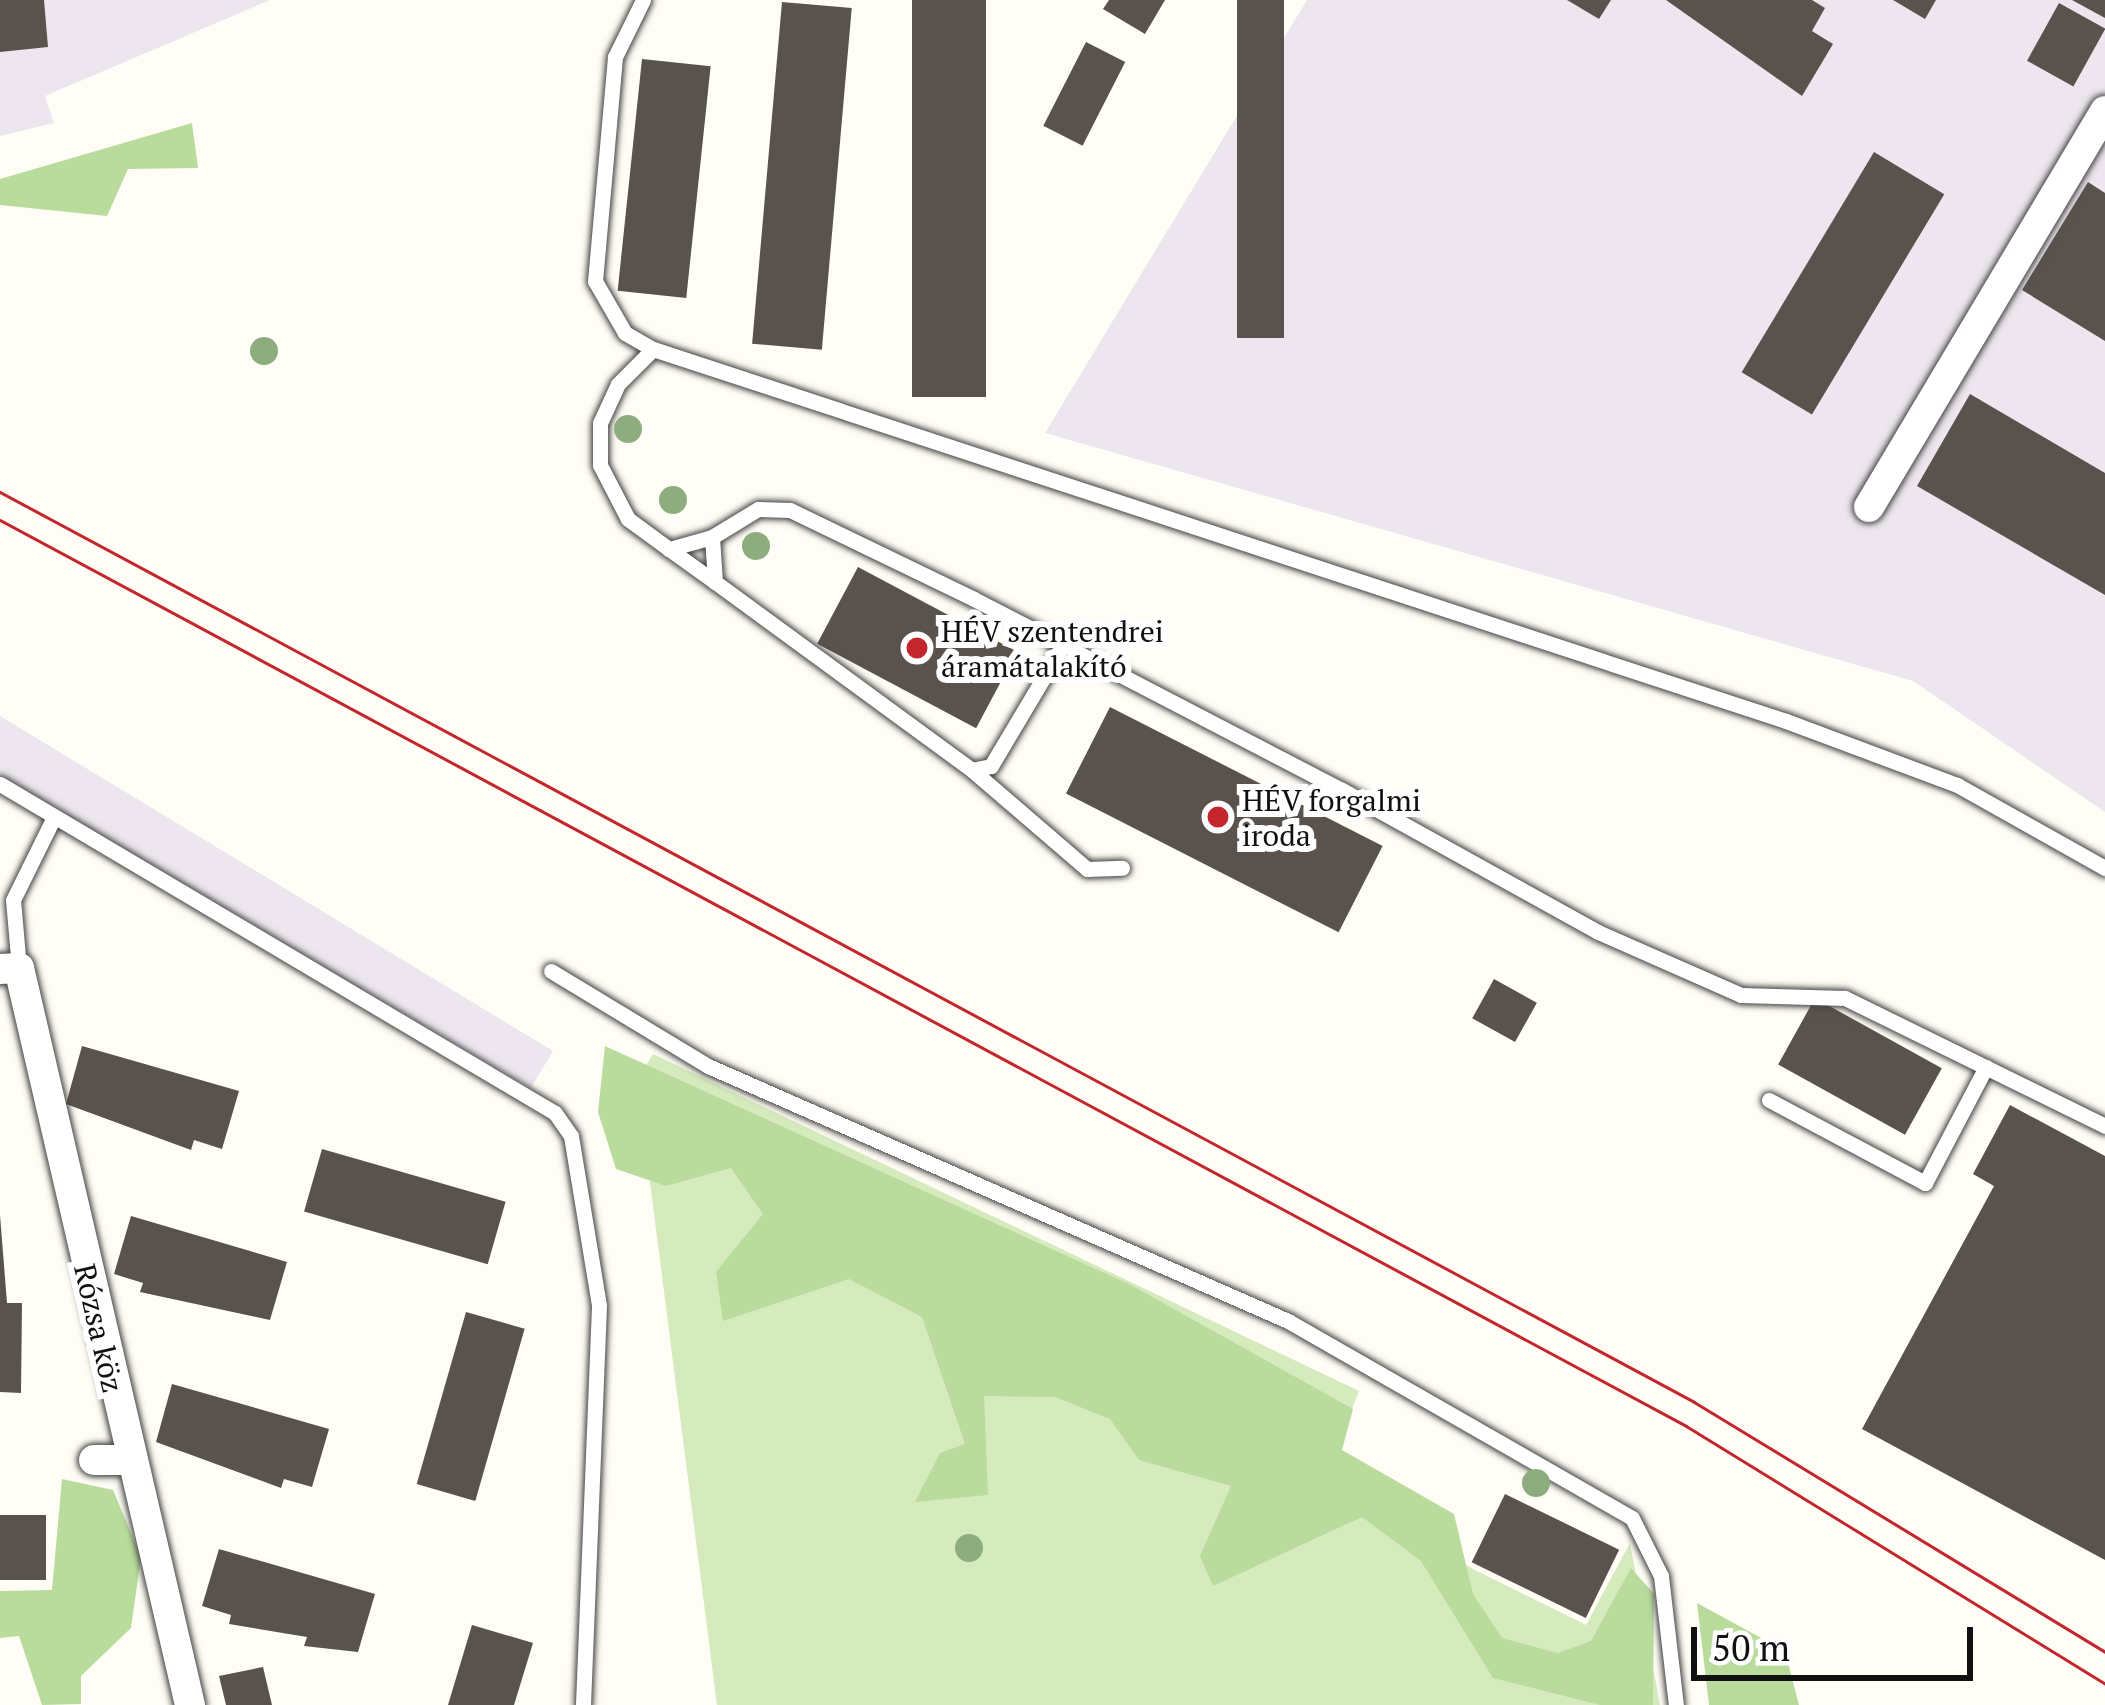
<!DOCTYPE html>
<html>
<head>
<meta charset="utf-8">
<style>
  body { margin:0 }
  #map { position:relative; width:2105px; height:1705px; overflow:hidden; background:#fffdf5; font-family:"PT Serif",serif }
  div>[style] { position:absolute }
  .industrial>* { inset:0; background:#eee6ef }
  .green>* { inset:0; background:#d5ebbd }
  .forest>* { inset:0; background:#b9dc9c }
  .building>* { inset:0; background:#5a524d; transform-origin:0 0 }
  .roads { filter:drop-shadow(0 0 3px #444) drop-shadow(0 0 3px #444) }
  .lane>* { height:15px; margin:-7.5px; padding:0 7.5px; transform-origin:7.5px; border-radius:7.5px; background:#fff }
  .street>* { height:30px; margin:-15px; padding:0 15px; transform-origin:15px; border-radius:15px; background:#fff }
  .tram>* { height:3px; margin:-1.5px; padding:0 1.5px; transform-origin:1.5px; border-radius:1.5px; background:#c4262e }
  .trees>* { width:28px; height:28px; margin:-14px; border-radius:50%; background:#8dad7f }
  .dots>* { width:33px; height:33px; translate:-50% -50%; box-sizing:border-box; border:6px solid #fff; border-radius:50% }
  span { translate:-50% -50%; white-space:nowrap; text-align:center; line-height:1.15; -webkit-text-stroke:12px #fff; paint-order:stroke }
  .poi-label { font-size:30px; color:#111 }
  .left { translate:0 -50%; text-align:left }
  .street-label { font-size:30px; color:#111 }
  .scale { position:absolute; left:1691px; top:1627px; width:282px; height:54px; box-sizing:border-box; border:6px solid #111; border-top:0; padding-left:15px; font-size:36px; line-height:42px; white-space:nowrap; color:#111; -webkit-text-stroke:9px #fff; paint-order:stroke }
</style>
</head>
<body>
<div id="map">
  <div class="industrial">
    <i style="clip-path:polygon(0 0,270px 0,45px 96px,54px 123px,0 136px)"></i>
    <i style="clip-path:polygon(1307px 0,2105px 0,2105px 812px,1913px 681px,1045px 433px)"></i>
    <i style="clip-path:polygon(0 716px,553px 1051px,531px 1088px,0 775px)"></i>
  </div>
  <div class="green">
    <i style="clip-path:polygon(653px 1054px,1359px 1391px,1324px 1480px,1473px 1569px,1586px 1625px,1630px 1543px,1660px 1705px,717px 1705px,637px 1081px)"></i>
  </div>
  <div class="forest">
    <i style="clip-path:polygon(192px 123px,198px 168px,128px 169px,107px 216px,0 205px,0 179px)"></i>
    <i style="clip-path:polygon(605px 1046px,1131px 1285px,1353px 1409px,1342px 1450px,1454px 1514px,1473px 1594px,1502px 1638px,1558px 1653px,1591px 1641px,1631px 1568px,1654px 1594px,1653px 1705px,1600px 1705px,1493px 1678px,1421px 1561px,1362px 1517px,1213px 1586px,1200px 1556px,1231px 1486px,1139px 1460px,1110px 1419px,1055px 1397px,984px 1396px,988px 1495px,915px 1502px,940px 1453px,965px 1444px,922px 1317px,849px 1279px,723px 1321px,716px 1272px,763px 1214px,731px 1168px,666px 1186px,616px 1169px,598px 1112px)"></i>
    <i style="clip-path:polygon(62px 1479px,113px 1490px,141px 1557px,131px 1628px,81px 1676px,81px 1704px,42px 1705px,19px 1636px,0 1638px,0 1591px,52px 1590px)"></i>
    <i style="clip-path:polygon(1697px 1603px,1785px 1651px,1799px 1705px,1709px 1705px)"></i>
  </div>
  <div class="building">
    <i style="clip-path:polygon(0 0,44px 0,48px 47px,0 52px)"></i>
    <i style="left:912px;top:0;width:74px;height:397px"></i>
    <i style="clip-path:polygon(1109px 0,1165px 0,1145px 34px,1103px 9px)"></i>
    <i style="left:1237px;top:0;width:47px;height:338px"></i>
    <i style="clip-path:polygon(1567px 0,1611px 0,1599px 19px)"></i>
    <i style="clip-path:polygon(1666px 0,1812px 0,1825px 8px,1812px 31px,1833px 44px,1802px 96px)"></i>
    <i style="clip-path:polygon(1893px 0,1936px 0,1925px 19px)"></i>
    <i style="clip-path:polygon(2072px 0,2105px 0,2105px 18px)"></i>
    <i style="left:782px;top:2px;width:70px;height:343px;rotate:5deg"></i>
    <i style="left:2059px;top:3px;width:53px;height:66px;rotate:29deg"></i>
    <i style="left:1086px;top:42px;width:44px;height:94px;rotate:27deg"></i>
    <i style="left:642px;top:59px;width:69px;height:233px;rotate:6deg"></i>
    <i style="left:1874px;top:152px;width:82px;height:257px;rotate:31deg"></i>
    <i style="clip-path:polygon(2088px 182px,2105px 193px,2105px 341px,2022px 290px)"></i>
    <i style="clip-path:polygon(1970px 394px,2105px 473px,2105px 595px,1917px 486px)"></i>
    <i style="left:858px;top:567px;width:180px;height:87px;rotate:28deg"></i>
    <i style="left:1110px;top:707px;width:306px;height:97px;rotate:27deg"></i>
    <i style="left:1494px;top:979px;width:49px;height:45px;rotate:29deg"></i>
    <i style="left:1815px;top:998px;width:145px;height:76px;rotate:29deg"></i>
    <i style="clip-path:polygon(82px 1046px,239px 1091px,222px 1149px,194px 1140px,191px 1150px,66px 1104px)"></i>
    <i style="clip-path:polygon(2010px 1105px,2105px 1156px,2105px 1560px,1862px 1429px,1994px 1186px,1973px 1174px)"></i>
    <i style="left:322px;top:1149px;width:191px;height:65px;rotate:16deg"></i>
    <i style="clip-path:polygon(0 1215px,7px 1303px,22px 1303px,21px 1393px,0 1392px)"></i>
    <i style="clip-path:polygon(131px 1216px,287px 1262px,270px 1320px,140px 1292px,143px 1283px,114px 1274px)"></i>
    <i style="left:466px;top:1312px;width:61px;height:179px;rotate:16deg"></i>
    <i style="clip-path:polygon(172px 1384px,329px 1429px,312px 1487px,284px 1479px,281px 1488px,156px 1442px)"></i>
    <i style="left:1505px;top:1494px;width:127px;height:76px;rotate:26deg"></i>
    <i style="left:0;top:1515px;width:46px;height:65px"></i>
    <i style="clip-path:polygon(219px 1549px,375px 1594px,358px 1652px,304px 1646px,307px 1637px,229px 1624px,231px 1615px,202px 1606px)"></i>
    <i style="clip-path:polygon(472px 1625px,533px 1643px,514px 1705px,448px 1705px)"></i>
    <i style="clip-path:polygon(263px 1667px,272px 1705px,226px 1705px,219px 1676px)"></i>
  </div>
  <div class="roads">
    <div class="lane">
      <i style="left:643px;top:0;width:64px;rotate:116.2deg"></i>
      <i style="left:615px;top:57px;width:225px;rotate:95.1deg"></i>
      <i style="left:595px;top:281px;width:60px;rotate:60deg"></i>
      <i style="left:625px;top:333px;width:32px;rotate:30deg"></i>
      <i style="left:712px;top:537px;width:45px;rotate:164.4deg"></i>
      <i style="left:669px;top:549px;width:51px;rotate:-143.8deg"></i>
      <i style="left:628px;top:519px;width:61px;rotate:-117.4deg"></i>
      <i style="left:600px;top:465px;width:42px;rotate:-90deg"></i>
      <i style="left:600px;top:423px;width:43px;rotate:-65.2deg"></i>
      <i style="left:618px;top:384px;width:49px;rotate:-45deg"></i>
      <i style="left:653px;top:349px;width:1193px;rotate:18.18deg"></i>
      <i style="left:1786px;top:721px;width:183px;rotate:20.5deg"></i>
      <i style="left:1957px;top:785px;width:170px;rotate:29.3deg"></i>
      <i style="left:669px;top:549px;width:57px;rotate:35.7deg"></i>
      <i style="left:1063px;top:645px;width:141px;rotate:120.8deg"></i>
      <i style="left:991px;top:766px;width:19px;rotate:168deg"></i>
      <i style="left:972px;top:770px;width:318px;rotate:-143.8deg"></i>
      <i style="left:715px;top:582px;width:45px;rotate:-93.8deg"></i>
      <i style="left:712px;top:537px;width:54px;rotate:-31.3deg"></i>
      <i style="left:758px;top:509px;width:32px;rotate:2deg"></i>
      <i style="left:790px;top:510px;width:204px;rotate:25.8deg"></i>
      <i style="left:974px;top:599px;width:100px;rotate:27.3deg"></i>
      <i style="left:1063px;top:645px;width:314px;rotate:27.5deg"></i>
      <i style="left:1342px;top:790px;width:293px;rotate:29deg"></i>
      <i style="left:1598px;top:932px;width:156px;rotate:23.8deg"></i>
      <i style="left:1741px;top:995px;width:104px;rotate:1.7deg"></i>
      <i style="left:1845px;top:998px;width:290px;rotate:26.2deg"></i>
      <i style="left:972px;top:770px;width:152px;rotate:40.7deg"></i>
      <i style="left:1087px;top:869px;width:35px;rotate:-2deg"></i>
      <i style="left:0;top:784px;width:645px;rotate:30.66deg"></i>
      <i style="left:555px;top:1113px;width:28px;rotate:55deg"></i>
      <i style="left:571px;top:1136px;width:172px;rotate:80.6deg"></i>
      <i style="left:599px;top:1306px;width:399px;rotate:92.3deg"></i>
      <i style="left:19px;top:968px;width:68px;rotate:-95deg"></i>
      <i style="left:13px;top:900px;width:93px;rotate:-63.7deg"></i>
      <i style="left:551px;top:971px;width:184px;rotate:31.2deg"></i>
      <i style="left:708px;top:1066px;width:634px;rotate:23.73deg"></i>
      <i style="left:1288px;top:1321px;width:396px;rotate:29.8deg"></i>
      <i style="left:1632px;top:1518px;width:65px;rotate:63.4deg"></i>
      <i style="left:1661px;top:1576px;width:130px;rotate:83.4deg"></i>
      <i style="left:1769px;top:1100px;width:177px;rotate:28deg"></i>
      <i style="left:1925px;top:1183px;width:131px;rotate:-62.3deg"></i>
    </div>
    <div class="street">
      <i style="left:1869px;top:507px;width:461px;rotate:-59.2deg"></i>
      <i style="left:0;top:969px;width:19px;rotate:-3deg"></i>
      <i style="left:19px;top:968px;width:757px;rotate:76.94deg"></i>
      <i style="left:94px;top:1460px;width:34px"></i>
    </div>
  </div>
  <div class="tram">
    <i style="left:0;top:492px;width:1923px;rotate:28.24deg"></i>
    <i style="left:1694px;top:1402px;width:481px;rotate:31.3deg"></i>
    <i style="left:0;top:520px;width:1914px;rotate:28.25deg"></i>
    <i style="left:1686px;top:1426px;width:492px;rotate:31.6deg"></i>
  </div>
  <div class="trees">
    <i style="left:264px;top:351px"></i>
    <i style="left:628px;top:429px"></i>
    <i style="left:673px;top:500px"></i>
    <i style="left:756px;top:546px"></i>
    <i style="left:1536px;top:1483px"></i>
    <i style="left:969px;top:1548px"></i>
  </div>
  <div class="dots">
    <i style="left:917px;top:648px;background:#c4262e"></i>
    <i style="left:1218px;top:817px;background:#c4262e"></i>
  </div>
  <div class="poi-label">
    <span class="left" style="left:941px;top:648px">HÉV szentendrei<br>áramátalakító</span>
    <span class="left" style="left:1242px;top:817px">HÉV forgalmi<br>iroda</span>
  </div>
  <div class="street-label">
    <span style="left:99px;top:1328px;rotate:77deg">Rózsa köz</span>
  </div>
  <div class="scale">50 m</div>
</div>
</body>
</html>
